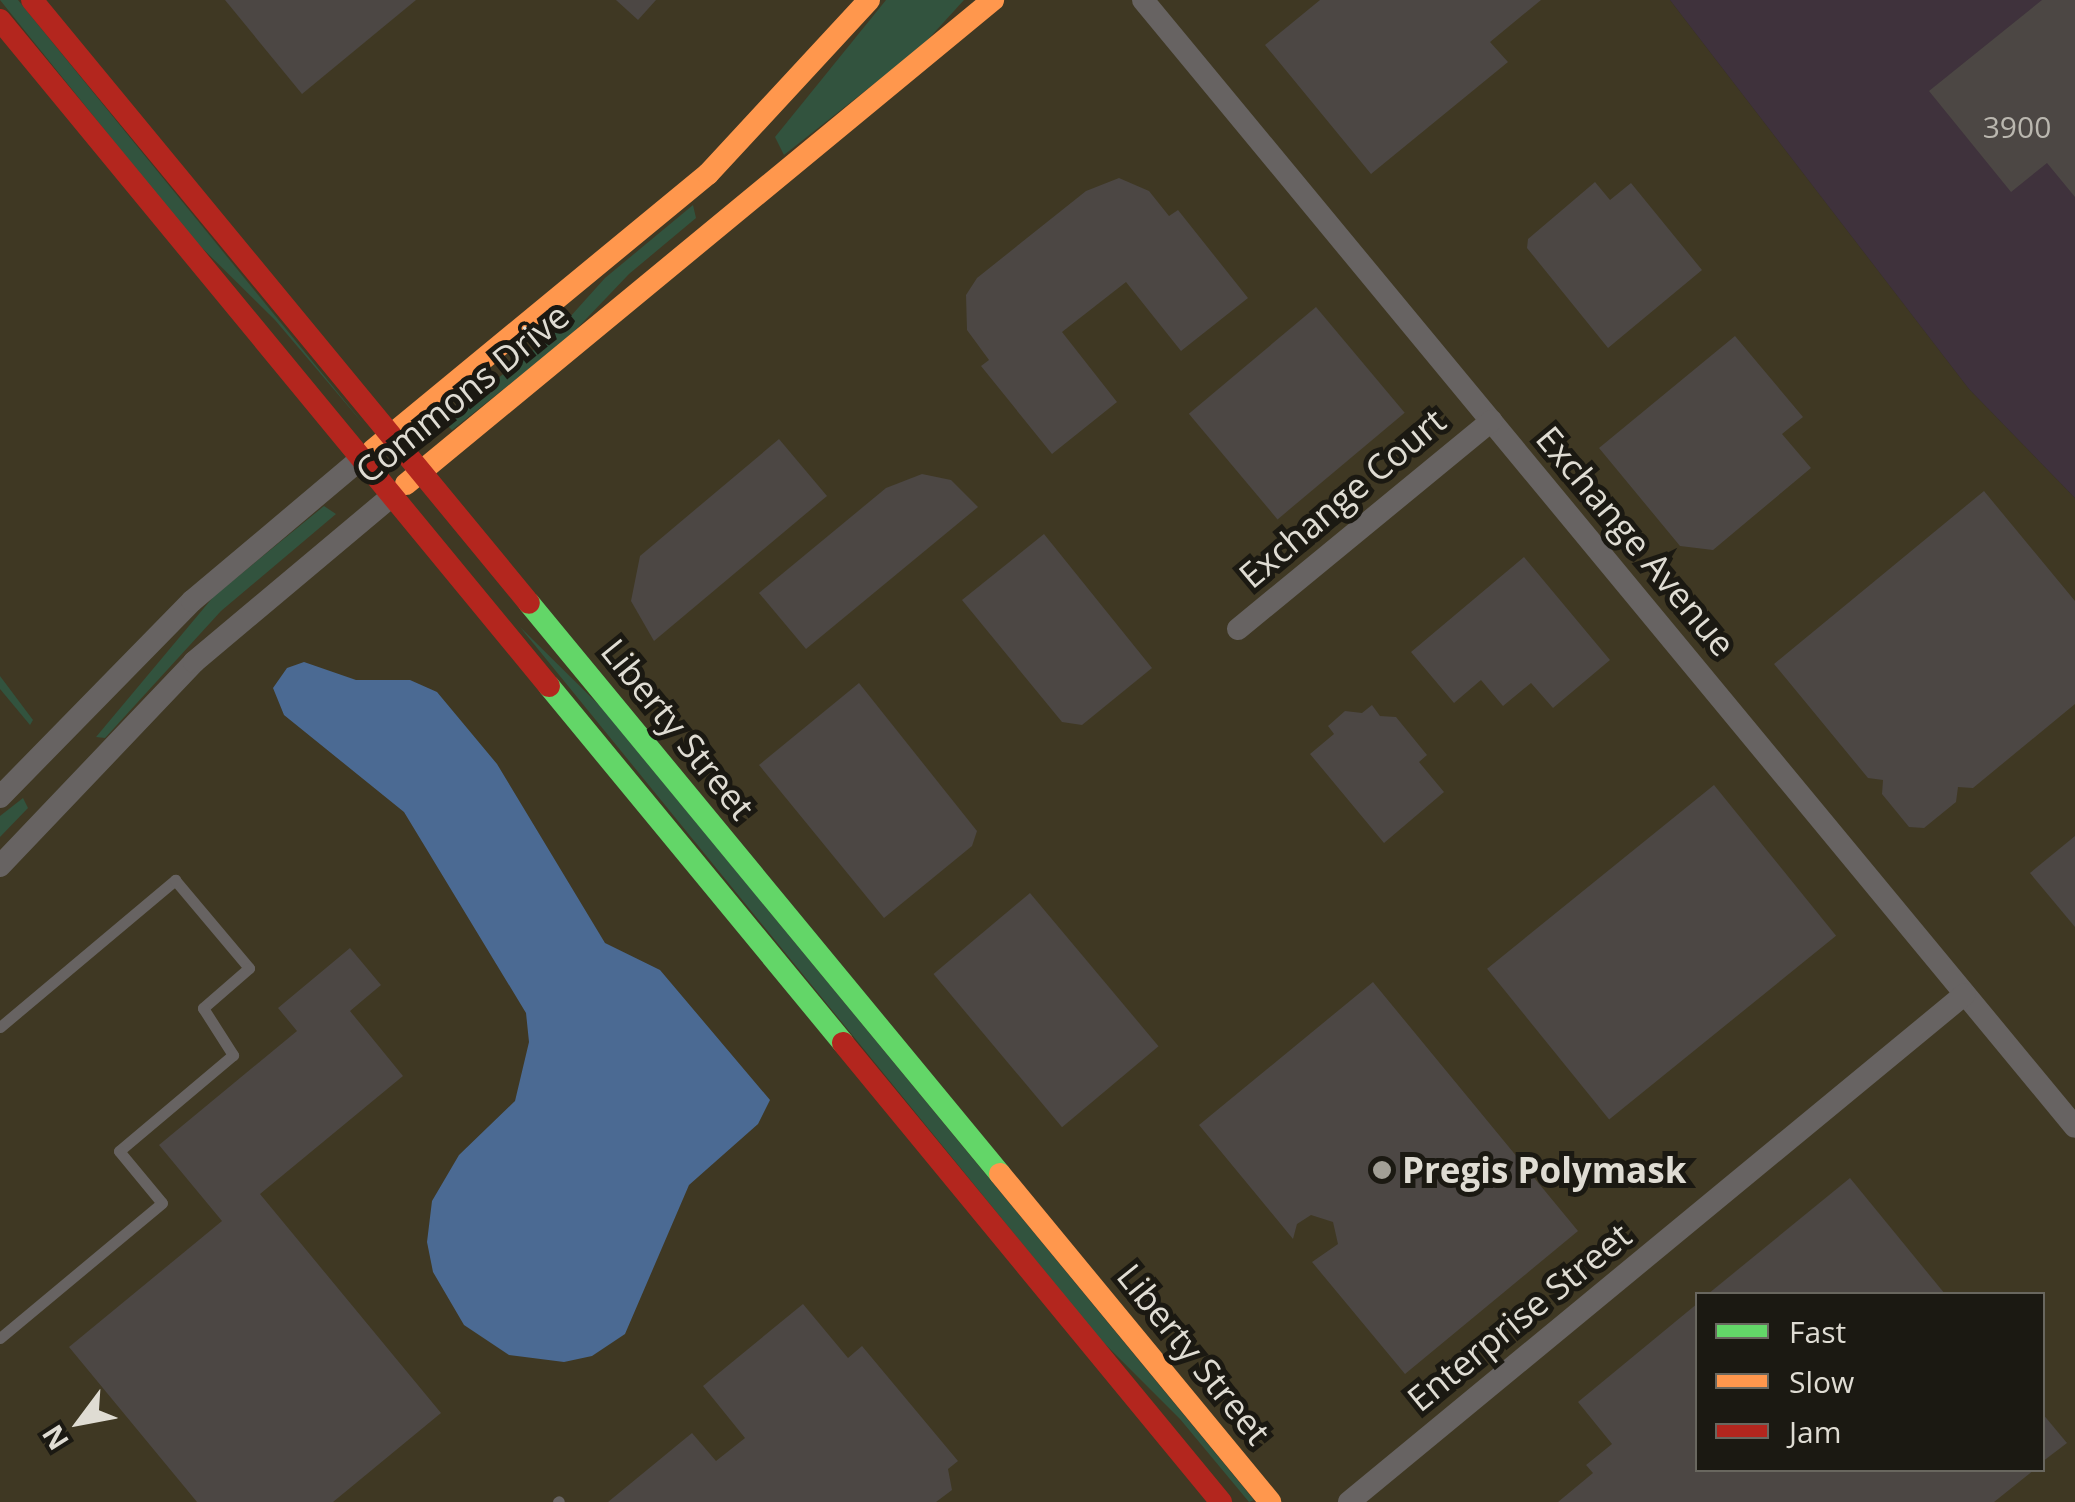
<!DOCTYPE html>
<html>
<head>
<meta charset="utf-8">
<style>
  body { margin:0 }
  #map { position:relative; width:2075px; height:1502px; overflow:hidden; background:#322e26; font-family:"Open Sans",sans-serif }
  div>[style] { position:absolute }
  .built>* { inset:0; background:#3f3823 }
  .industrial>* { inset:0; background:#3f323c }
  .green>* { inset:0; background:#32533e }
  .water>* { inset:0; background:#4b6a93 }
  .building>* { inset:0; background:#4c4744; transform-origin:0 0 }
  .lane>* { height:11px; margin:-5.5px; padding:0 5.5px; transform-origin:5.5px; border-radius:5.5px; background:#676362 }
  .street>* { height:22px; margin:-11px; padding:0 11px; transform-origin:11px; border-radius:11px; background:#676362 }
  .fast>* { height:22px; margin:-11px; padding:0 11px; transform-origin:11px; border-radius:11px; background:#63d668 }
  .slow>* { height:22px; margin:-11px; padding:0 11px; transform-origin:11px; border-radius:11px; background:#ff974d }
  .jam>* { height:22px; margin:-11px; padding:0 11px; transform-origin:11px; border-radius:11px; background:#b3261e }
  .dots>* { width:28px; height:28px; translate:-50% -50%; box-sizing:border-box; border:5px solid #1b1912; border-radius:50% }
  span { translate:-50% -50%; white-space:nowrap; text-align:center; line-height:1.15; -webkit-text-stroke:10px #1b1912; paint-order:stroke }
  .number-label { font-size:30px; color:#bab7af }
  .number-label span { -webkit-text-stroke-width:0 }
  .street-label { font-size:35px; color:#dfdcd3 }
  .poi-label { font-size:35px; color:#dfdcd3; font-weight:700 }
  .left { translate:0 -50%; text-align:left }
  .legend { position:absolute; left:1695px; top:1292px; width:350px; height:180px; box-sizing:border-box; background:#1b1912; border:2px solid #69675f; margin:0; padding:12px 18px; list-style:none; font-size:30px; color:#dfdcd3 }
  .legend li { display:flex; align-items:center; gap:20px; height:50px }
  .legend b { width:50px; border:2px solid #69675f }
  .north { position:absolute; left:30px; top:1372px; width:100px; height:100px; -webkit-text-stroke:8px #1b1912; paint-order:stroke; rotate:238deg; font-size:28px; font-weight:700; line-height:40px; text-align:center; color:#dfdcd3 }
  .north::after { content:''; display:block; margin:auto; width:35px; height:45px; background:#dfdcd3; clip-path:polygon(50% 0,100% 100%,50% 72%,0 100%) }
</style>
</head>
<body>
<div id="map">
  <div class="built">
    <i style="clip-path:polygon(evenodd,0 0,1670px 0,1969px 389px,2075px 498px,2075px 1502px,0 1502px,0 0,1698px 1294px,2042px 1294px,2042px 1470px,1698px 1470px,1698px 1294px)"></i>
  </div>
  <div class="industrial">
    <i style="clip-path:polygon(1670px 0,2075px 0,2075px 498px,1969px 389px)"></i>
  </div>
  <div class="green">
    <i style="clip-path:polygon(0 0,18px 0,365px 426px,275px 320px,190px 236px)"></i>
    <i style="clip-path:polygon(886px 0,964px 0,922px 46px,784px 155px,775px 137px)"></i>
    <i style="clip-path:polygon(693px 205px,696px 218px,629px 274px,567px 339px,452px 430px,449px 427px,449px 418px,560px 328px,605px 278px)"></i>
    <i style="clip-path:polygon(324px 506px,336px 514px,221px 611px,105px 738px,96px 737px,214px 596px)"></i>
    <i style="clip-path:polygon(520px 627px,600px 706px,1254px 1500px,1249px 1502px,1180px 1419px,1099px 1338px)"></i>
    <i style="clip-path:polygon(0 676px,33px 720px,30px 725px,0 689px)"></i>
    <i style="clip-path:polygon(23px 798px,28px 808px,0 837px,0 816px)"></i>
  </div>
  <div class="water">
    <i style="clip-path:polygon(304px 662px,356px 680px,410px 680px,437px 692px,497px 764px,605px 943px,660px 970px,770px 1100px,758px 1124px,689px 1185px,625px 1334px,592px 1356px,564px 1362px,509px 1355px,464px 1325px,433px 1272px,427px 1242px,432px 1201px,459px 1155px,515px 1101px,529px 1042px,526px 1013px,404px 812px,284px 715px,273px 688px,287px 668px)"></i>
  </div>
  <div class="building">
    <i style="clip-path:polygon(225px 0,416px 0,302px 94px)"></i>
    <i style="clip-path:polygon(616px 0,656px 0,638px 20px)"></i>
    <i style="clip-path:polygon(1320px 0,1541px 0,1490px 42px,1508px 62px,1371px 174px,1265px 45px)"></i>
    <i style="clip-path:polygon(2042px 0,2075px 0,2075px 197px,2047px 163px,2011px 192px,1929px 91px)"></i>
    <i style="clip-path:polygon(1119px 178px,1149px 191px,1169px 216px,1178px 210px,1248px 298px,1181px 351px,1126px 282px,1062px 332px,1117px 402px,1052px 454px,981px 366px,989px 360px,967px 330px,966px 295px,977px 278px,1086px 191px)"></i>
    <i style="clip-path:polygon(1595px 182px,1610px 200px,1631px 183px,1702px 270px,1608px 348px,1527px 248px,1528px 239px)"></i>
    <i style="left:1316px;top:307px;width:138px;height:166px;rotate:50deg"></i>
    <i style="clip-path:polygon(1735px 336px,1803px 417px,1782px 434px,1811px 468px,1713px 550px,1680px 546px,1599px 448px)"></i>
    <i style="clip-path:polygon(779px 439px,827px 496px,654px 641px,631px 601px,640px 556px)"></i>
    <i style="clip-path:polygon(922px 474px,951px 480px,978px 507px,806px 649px,759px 593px,886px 488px)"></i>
    <i style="clip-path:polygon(1984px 491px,2075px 601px,2075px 704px,1973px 788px,1958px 787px,1956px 802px,1924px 828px,1909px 827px,1882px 794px,1883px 780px,1868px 778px,1774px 664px)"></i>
    <i style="clip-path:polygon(1044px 534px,1152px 668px,1082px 725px,1062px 722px,962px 600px)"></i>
    <i style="clip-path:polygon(1524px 557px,1610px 660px,1553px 708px,1531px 683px,1503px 706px,1481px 680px,1454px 703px,1411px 652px)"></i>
    <i style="clip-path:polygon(859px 683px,977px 831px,972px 846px,884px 918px,759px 765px)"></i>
    <i style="clip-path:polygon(1372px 705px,1380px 716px,1396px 717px,1427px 755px,1419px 762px,1444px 792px,1384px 843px,1310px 754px,1334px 734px,1328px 726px,1345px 711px,1362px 713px)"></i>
    <i style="left:1714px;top:785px;width:194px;height:292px;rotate:51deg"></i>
    <i style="clip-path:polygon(2075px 836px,2075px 927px,2030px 873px)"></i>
    <i style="left:1030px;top:893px;width:200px;height:126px;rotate:50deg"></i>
    <i style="clip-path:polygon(350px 948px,381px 985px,350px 1011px,403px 1076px,260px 1194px,441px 1413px,333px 1502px,197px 1502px,69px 1347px,222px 1221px,159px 1145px,297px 1031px,278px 1008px)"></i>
    <i style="clip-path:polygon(1373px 982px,1578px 1231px,1405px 1374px,1312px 1262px,1338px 1244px,1333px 1222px,1311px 1215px,1297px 1224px,1293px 1239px,1199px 1125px)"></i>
    <i style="clip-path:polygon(1850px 1178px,1945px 1294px,1708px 1294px)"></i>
    <i style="clip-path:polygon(1698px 1303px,1698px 1470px,2034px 1470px,1994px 1502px,1558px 1502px,1593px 1473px,1586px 1465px,1612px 1444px,1578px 1402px)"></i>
    <i style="clip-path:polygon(803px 1304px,848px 1358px,862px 1346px,958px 1461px,948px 1469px,952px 1490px,936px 1502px,608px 1502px,692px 1433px,716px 1461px,745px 1438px,703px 1386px)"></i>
    <i style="clip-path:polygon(2042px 1413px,2067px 1443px,2042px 1462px)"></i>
  </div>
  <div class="lane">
    <i style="left:0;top:1027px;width:229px;rotate:-40deg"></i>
    <i style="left:175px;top:880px;width:115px;rotate:49.9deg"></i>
    <i style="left:249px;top:968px;width:61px;rotate:139deg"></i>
    <i style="left:203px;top:1008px;width:56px;rotate:57.4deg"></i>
    <i style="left:233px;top:1055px;width:149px;rotate:139.9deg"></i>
    <i style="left:119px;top:1151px;width:67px;rotate:50.4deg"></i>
    <i style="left:162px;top:1203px;width:211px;rotate:140.2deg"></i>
    <i style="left:558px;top:1502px;width:1px;rotate:-45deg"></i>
  </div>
  <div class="street">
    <i style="left:1143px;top:0;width:1462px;rotate:50.41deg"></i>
    <i style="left:1238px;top:629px;width:328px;rotate:-39.4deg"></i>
    <i style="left:0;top:797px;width:274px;rotate:-45.6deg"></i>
    <i style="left:192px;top:601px;width:222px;rotate:-40.1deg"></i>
    <i style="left:0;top:866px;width:282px;rotate:-46.4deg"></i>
    <i style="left:194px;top:662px;width:260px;rotate:-40deg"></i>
    <i style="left:1349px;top:1502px;width:798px;rotate:-39.51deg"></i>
  </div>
  <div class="fast">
    <i style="left:529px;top:603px;width:740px;rotate:50.48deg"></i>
    <i style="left:549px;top:686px;width:462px;rotate:50.5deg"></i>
  </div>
  <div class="slow">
    <i style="left:373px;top:450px;width:434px;rotate:-39.5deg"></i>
    <i style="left:708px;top:174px;width:237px;rotate:-47.2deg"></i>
    <i style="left:406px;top:484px;width:761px;rotate:-39.51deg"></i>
    <i style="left:1000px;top:1174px;width:425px;rotate:50.5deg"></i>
  </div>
  <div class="jam">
    <i style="left:32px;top:0;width:781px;rotate:50.5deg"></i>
    <i style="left:0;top:20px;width:863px;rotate:50.5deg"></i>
    <i style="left:843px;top:1043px;width:595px;rotate:50.53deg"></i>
  </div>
  <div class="dots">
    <i style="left:1382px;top:1170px;background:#a29f96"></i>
  </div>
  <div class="number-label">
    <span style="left:2017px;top:127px">3900</span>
  </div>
  <div class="street-label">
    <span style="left:462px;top:393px;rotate:-39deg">Commons Drive</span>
    <span style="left:1342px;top:498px;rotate:-40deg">Exchange Court</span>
    <span style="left:1636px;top:541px;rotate:50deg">Exchange Avenue</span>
    <span style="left:678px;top:729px;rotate:51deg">Liberty Street</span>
    <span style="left:1519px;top:1317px;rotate:-39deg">Enterprise Street</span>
    <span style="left:1194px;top:1354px;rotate:51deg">Liberty Street</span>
  </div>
  <div class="poi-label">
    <span class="left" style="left:1402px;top:1170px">Pregis Polymask</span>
  </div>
  <ul class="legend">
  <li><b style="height:12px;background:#63d668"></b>Fast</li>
  <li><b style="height:12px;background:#ff974d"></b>Slow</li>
  <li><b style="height:12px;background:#b3261e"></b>Jam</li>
  </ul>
  <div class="north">N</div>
</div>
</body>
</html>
